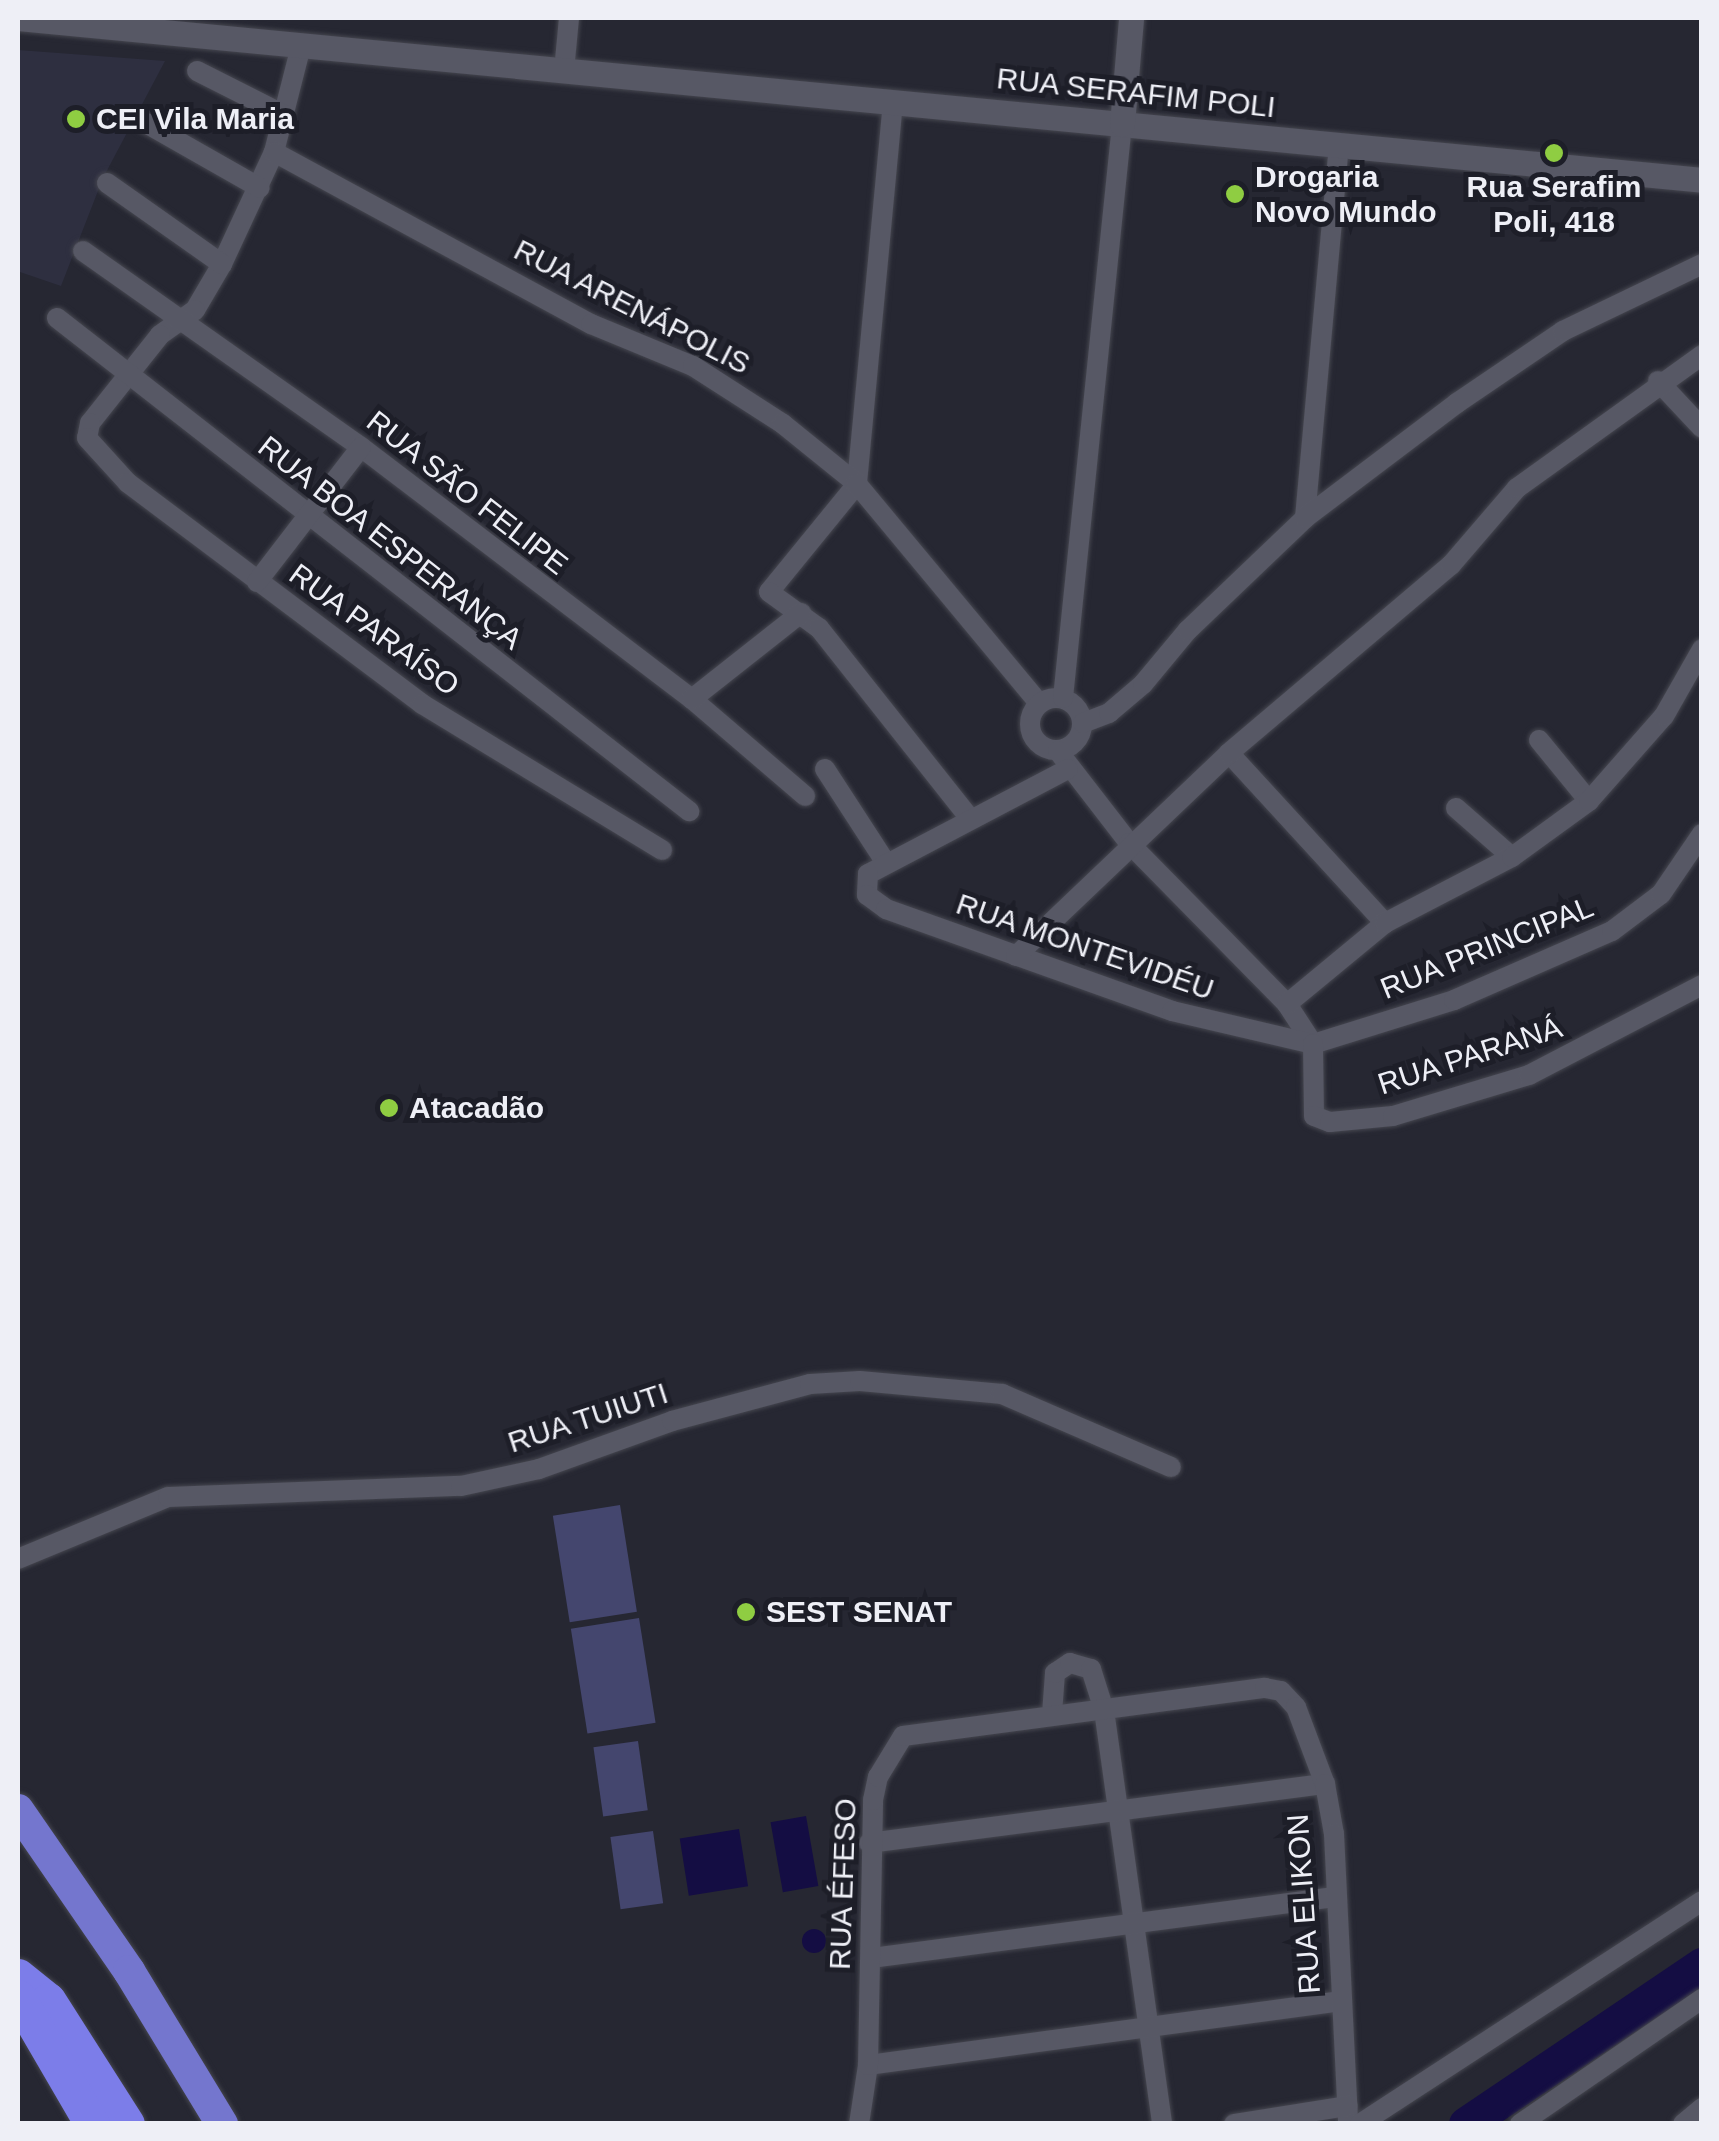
<!DOCTYPE html>
<html>
<head>
<meta charset="utf-8">
<style>
  body { margin:0 }
  #map { position:relative; width:1719px; height:2141px; overflow:hidden; background:#262732; font-family:Arial,sans-serif }
  div>[style] { position:absolute }
  .built>* { inset:0; background:#2e2f40 }
  .green>* { inset:0; background:#44466e; transform-origin:0 0 }
  .water>* { inset:0; background:#140d43; transform-origin:0 0 }
  .round { border-radius:50% }
  .river>* { height:35px; margin:-17.5px; padding:0 17.5px; transform-origin:17.5px; border-radius:17.5px; background:#140d43 }
  .roads { filter:drop-shadow(0 0 2px #45464f) drop-shadow(0 0 2px #45464f) }
  .minor>* { height:20px; margin:-10px; padding:0 10px; transform-origin:10px; border-radius:10px; background:#575865 }
  .minor>.ring { margin:-10px; padding:0; box-sizing:content-box; background:none; border:20px solid #575865; border-radius:50% }
  .tertiary>* { height:25px; margin:-12.5px; padding:0 12.5px; transform-origin:12.5px; border-radius:12.5px; background:#575865 }
  .trunk>* { height:32px; margin:-16px; padding:0 16px; transform-origin:16px; border-radius:16px; background:#7476ce }
  .motorway>* { height:35px; margin:-17.5px; padding:0 17.5px; transform-origin:17.5px; border-radius:17.5px; background:#7c7de9 }
  .dots>* { width:28px; height:28px; translate:-50% -50%; box-sizing:border-box; border:5px solid #1d1e28; border-radius:50% }
  span { translate:-50% -50%; white-space:nowrap; text-align:center; line-height:1.15; -webkit-text-stroke:10px #1d1e28; paint-order:stroke }
  .street-label { font-size:30px; color:#eeeff6 }
  .poi-label { font-size:30px; color:#eeeff6; font-weight:700 }
  .left { translate:0 -50%; text-align:left }
  .frame { position:absolute; inset:0; border:20px solid #eeeff6; pointer-events:none }
</style>
</head>
<body>
<div id="map">
  <div class="built">
    <i style="clip-path:polygon(18px 50px,165px 61px,103px 178px,61px 286px,20px 272px)"></i>
  </div>
  <div class="green">
    <i style="left:620px;top:1505px;width:108px;height:68px;rotate:81deg"></i>
    <i style="left:639px;top:1618px;width:106px;height:69px;rotate:81deg"></i>
    <i style="left:638px;top:1741px;width:70px;height:45px;rotate:82deg"></i>
    <i style="left:653px;top:1831px;width:73px;height:43px;rotate:82deg"></i>
  </div>
  <div class="water">
    <i style="left:806px;top:1816px;width:71px;height:36px;rotate:80deg"></i>
    <i style="left:739px;top:1829px;width:58px;height:60px;rotate:81deg"></i>
    <i class="round" style="left:802px;top:1929px;width:24px;height:24px"></i>
  </div>
  <div class="river">
    <i style="left:1466px;top:2124px;width:285px;rotate:-34deg"></i>
  </div>
  <div class="roads">
    <div class="minor">
      <i style="left:300px;top:50px;width:105px;rotate:104.3deg"></i>
      <i style="left:274px;top:152px;width:123px;rotate:114.9deg"></i>
      <i style="left:222px;top:264px;width:53px;rotate:120.4deg"></i>
      <i style="left:195px;top:310px;width:43px;rotate:144.5deg"></i>
      <i style="left:160px;top:335px;width:112px;rotate:128.5deg"></i>
      <i style="left:90px;top:423px;width:15px;rotate:101deg"></i>
      <i style="left:87px;top:438px;width:61px;rotate:47.7deg"></i>
      <i style="left:128px;top:483px;width:368px;rotate:36.9deg"></i>
      <i style="left:422px;top:704px;width:281px;rotate:31.3deg"></i>
      <i style="left:197px;top:71px;width:97px;rotate:26.8deg"></i>
      <i style="left:564px;top:71px;width:53px;rotate:-84.6deg"></i>
      <i style="left:893px;top:102px;width:384px;rotate:95.4deg"></i>
      <i style="left:857px;top:484px;width:139px;rotate:129.2deg"></i>
      <i style="left:769px;top:592px;width:62px;rotate:35.8deg"></i>
      <i style="left:819px;top:628px;width:241px;rotate:51.6deg"></i>
      <i style="left:144px;top:122px;width:133px;rotate:29.6deg"></i>
      <i style="left:274px;top:152px;width:361px;rotate:28.5deg"></i>
      <i style="left:591px;top:324px;width:110px;rotate:22.4deg"></i>
      <i style="left:693px;top:366px;width:107px;rotate:32.8deg"></i>
      <i style="left:783px;top:424px;width:95px;rotate:39deg"></i>
      <i style="left:857px;top:484px;width:285px;rotate:50.3deg"></i>
      <i style="left:107px;top:183px;width:141px;rotate:35.2deg"></i>
      <i style="left:83px;top:251px;width:340px;rotate:35.2deg"></i>
      <i style="left:361px;top:447px;width:416px;rotate:37.3deg"></i>
      <i style="left:692px;top:699px;width:149px;rotate:40.6deg"></i>
      <i style="left:57px;top:318px;width:802px;rotate:37.96deg"></i>
      <i style="left:1658px;top:381px;width:64px;rotate:46.9deg"></i>
      <i style="left:1305px;top:518px;width:375px;rotate:-84.8deg"></i>
      <i style="left:257px;top:582px;width:170px;rotate:-52.4deg"></i>
      <i class="ring" style="left:1030px;top:698px;width:32px;height:32px"></i>
      <i style="left:1063px;top:698px;width:577px;rotate:-84.13deg"></i>
      <i style="left:692px;top:699px;width:139px;rotate:-38.3deg"></i>
      <i style="left:1083px;top:723px;width:28px;rotate:-21deg"></i>
      <i style="left:1109px;top:713px;width:45px;rotate:-40.5deg"></i>
      <i style="left:1143px;top:684px;width:70px;rotate:-50.2deg"></i>
      <i style="left:1188px;top:630px;width:162px;rotate:-43.7deg"></i>
      <i style="left:1305px;top:518px;width:191px;rotate:-37.1deg"></i>
      <i style="left:1457px;top:403px;width:128px;rotate:-34.2deg"></i>
      <i style="left:1563px;top:331px;width:154px;rotate:-25.7deg"></i>
      <i style="left:1539px;top:740px;width:79px;rotate:50.7deg"></i>
      <i style="left:1058px;top:751px;width:116px;rotate:52.3deg"></i>
      <i style="left:1129px;top:843px;width:226px;rotate:45.5deg"></i>
      <i style="left:1287px;top:1004px;width:48px;rotate:57deg"></i>
      <i style="left:1229px;top:753px;width:231px;rotate:47.5deg"></i>
      <i style="left:825px;top:769px;width:112px;rotate:57deg"></i>
      <i style="left:1068px;top:769px;width:226px;rotate:152.3deg"></i>
      <i style="left:868px;top:874px;width:21px;rotate:93deg"></i>
      <i style="left:867px;top:895px;width:24px;rotate:36deg"></i>
      <i style="left:886px;top:909px;width:304px;rotate:19.6deg"></i>
      <i style="left:1172px;top:1011px;width:145px;rotate:13.2deg"></i>
      <i style="left:1313px;top:1044px;width:148px;rotate:-17.3deg"></i>
      <i style="left:1454px;top:1000px;width:172px;rotate:-23.6deg"></i>
      <i style="left:1612px;top:931px;width:61px;rotate:-37.1deg"></i>
      <i style="left:1661px;top:894px;width:73px;rotate:-55.7deg"></i>
      <i style="left:1456px;top:808px;width:74px;rotate:41.2deg"></i>
      <i style="left:1016px;top:956px;width:294px;rotate:-43.6deg"></i>
      <i style="left:1229px;top:753px;width:291px;rotate:-40.3deg"></i>
      <i style="left:1451px;top:565px;width:101px;rotate:-49.4deg"></i>
      <i style="left:1517px;top:488px;width:228px;rotate:-35.7deg"></i>
      <i style="left:1287px;top:1004px;width:127px;rotate:-39.6deg"></i>
      <i style="left:1385px;top:923px;width:143px;rotate:-27.5deg"></i>
      <i style="left:1512px;top:857px;width:95px;rotate:-36deg"></i>
      <i style="left:1589px;top:801px;width:113px;rotate:-48.6deg"></i>
      <i style="left:1664px;top:716px;width:77px;rotate:-60.4deg"></i>
      <i style="left:1313px;top:1044px;width:72px;rotate:89.2deg"></i>
      <i style="left:1314px;top:1116px;width:17px;rotate:21deg"></i>
      <i style="left:1330px;top:1122px;width:63px;rotate:-5.4deg"></i>
      <i style="left:1393px;top:1116px;width:142px;rotate:-16.8deg"></i>
      <i style="left:1529px;top:1075px;width:195px;rotate:-27.5deg"></i>
      <i style="left:18px;top:1559px;width:162px;rotate:-22.5deg"></i>
      <i style="left:168px;top:1497px;width:293px;rotate:-2.2deg"></i>
      <i style="left:461px;top:1486px;width:80px;rotate:-12.3deg"></i>
      <i style="left:539px;top:1469px;width:141px;rotate:-19.8deg"></i>
      <i style="left:672px;top:1421px;width:143px;rotate:-15deg"></i>
      <i style="left:810px;top:1384px;width:50px;rotate:-3.4deg"></i>
      <i style="left:860px;top:1381px;width:143px;rotate:5.2deg"></i>
      <i style="left:1002px;top:1394px;width:184px;rotate:23.4deg"></i>
      <i style="left:1052px;top:1714px;width:41px;rotate:-85.8deg"></i>
      <i style="left:1055px;top:1673px;width:18px;rotate:-34deg"></i>
      <i style="left:1070px;top:1663px;width:22px;rotate:16deg"></i>
      <i style="left:1091px;top:1669px;width:43px;rotate:72.4deg"></i>
      <i style="left:1104px;top:1710px;width:418px;rotate:82deg"></i>
      <i style="left:869px;top:1843px;width:460px;rotate:-7.4deg"></i>
      <i style="left:871px;top:1958px;width:469px;rotate:-7.5deg"></i>
      <i style="left:868px;top:2065px;width:477px;rotate:-7.7deg"></i>
      <i style="left:859px;top:2124px;width:60px;rotate:-81.3deg"></i>
      <i style="left:868px;top:2065px;width:265px;rotate:-88.9deg"></i>
      <i style="left:873px;top:1800px;width:24px;rotate:-78deg"></i>
      <i style="left:878px;top:1777px;width:48px;rotate:-58.6deg"></i>
      <i style="left:903px;top:1736px;width:365px;rotate:-7.6deg"></i>
      <i style="left:1265px;top:1688px;width:16px;rotate:11deg"></i>
      <i style="left:1281px;top:1691px;width:22px;rotate:47deg"></i>
      <i style="left:1296px;top:1707px;width:82px;rotate:69.4deg"></i>
      <i style="left:1325px;top:1784px;width:51px;rotate:79.8deg"></i>
      <i style="left:1334px;top:1834px;width:290px;rotate:87.2deg"></i>
      <i style="left:1234px;top:2124px;width:115px;rotate:-9deg"></i>
      <i style="left:1360px;top:2124px;width:408px;rotate:-33.1deg"></i>
      <i style="left:1520px;top:2124px;width:221px;rotate:-34.5deg"></i>
      <i style="left:1683px;top:2124px;width:25px;rotate:-40deg"></i>
    </div>
    <div class="tertiary">
      <i style="left:18px;top:18px;width:1692px;rotate:5.49deg"></i>
      <i style="left:1122px;top:124px;width:106px;rotate:-85.1deg"></i>
    </div>
    <div class="trunk">
      <i style="left:18px;top:1810px;width:196px;rotate:55.4deg"></i>
      <i style="left:129px;top:1971px;width:179px;rotate:58.7deg"></i>
    </div>
    <div class="motorway">
      <i style="left:18px;top:1976px;width:38px;rotate:39deg"></i>
      <i style="left:48px;top:2000px;width:147px;rotate:57.5deg"></i>
      <i style="left:18px;top:1997px;width:147px;rotate:59.8deg"></i>
    </div>
  </div>
  <div class="dots">
    <i style="left:76px;top:119px;background:#8fcd42"></i>
    <i style="left:1554px;top:153px;background:#8fcd42"></i>
    <i style="left:1235px;top:194px;background:#8fcd42"></i>
    <i style="left:389px;top:1108px;background:#8fcd42"></i>
    <i style="left:746px;top:1612px;background:#8fcd42"></i>
  </div>
  <div class="street-label">
    <span style="left:1136px;top:93px;rotate:6deg">RUA SERAFIM POLI</span>
    <span style="left:632px;top:307px;rotate:27deg">RUA ARENÁPOLIS</span>
    <span style="left:467px;top:493px;rotate:38deg">RUA SÃO FELIPE</span>
    <span style="left:390px;top:543px;rotate:38deg">RUA BOA ESPERANÇA</span>
    <span style="left:374px;top:630px;rotate:36deg">RUA PARAÍSO</span>
    <span style="left:1085px;top:947px;rotate:19deg">RUA MONTEVIDÉU</span>
    <span style="left:1487px;top:948px;rotate:-22deg">RUA PRINCIPAL</span>
    <span style="left:1470px;top:1056px;rotate:-18deg">RUA PARANÁ</span>
    <span style="left:588px;top:1418px;rotate:-18deg">RUA TUIUTI</span>
    <span style="left:843px;top:1884px;rotate:-88deg">RUA ÉFESO</span>
    <span style="left:1304px;top:1904px;rotate:-94deg">RUA ELIKON</span>
  </div>
  <div class="poi-label">
    <span class="left" style="left:96px;top:119px">CEI Vila Maria</span>
    <span class="left" style="left:1255px;top:194px">Drogaria<br>Novo Mundo</span>
    <span style="left:1554px;top:204px">Rua Serafim<br>Poli, 418</span>
    <span class="left" style="left:409px;top:1108px">Atacadão</span>
    <span class="left" style="left:766px;top:1612px">SEST SENAT</span>
  </div>
  <div class="frame"></div>
</div>
</body>
</html>
